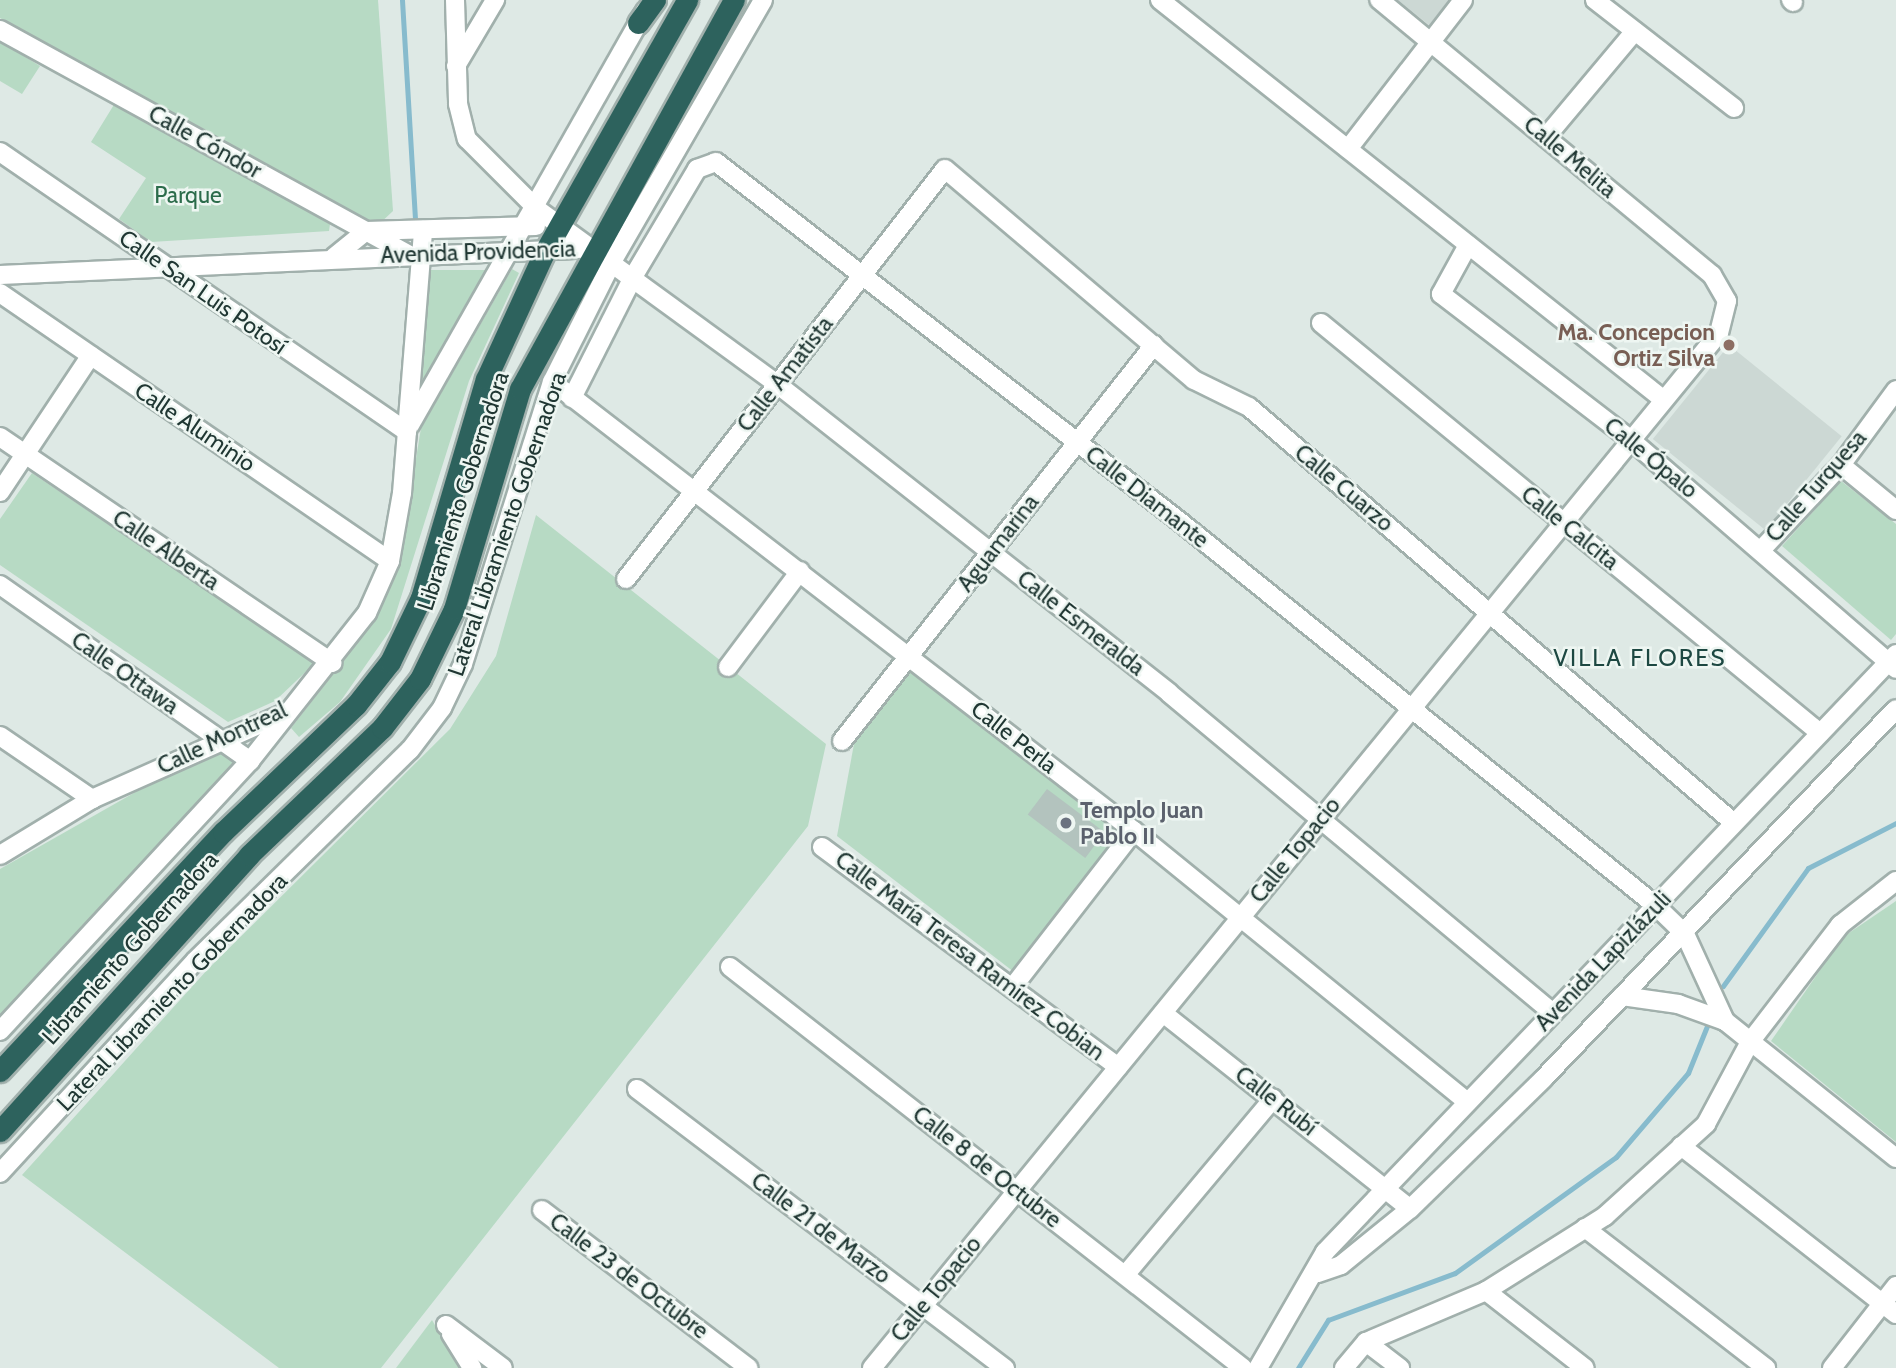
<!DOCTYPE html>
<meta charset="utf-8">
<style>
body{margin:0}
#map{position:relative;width:1896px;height:1368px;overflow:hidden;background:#dee9e5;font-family:Cabin,sans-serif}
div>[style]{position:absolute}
.built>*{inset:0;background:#ccd8d4;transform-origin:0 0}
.green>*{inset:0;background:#b7dac4}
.stream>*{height:5px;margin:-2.5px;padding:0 2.5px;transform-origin:2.5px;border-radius:2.5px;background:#87bbcd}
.building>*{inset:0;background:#b3c3be;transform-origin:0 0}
.roads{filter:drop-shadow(2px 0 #a1b0ac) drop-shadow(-2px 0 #a1b0ac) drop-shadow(0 2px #a1b0ac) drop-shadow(0 -2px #a1b0ac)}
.minor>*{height:18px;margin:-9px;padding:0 9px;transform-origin:9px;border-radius:9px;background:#fff}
.highway>*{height:21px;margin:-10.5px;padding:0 10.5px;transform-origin:10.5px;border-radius:10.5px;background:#2d625d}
.dots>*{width:19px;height:19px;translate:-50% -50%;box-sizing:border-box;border:4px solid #eef6f2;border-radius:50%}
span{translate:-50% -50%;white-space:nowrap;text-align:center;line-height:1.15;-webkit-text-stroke:5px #eef6f2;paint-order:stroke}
.street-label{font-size:23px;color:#203733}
.park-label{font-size:23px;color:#2c6c4b}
.education-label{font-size:23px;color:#785e54;font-weight:700}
.right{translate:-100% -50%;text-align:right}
.worship-label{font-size:23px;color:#5b616d;font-weight:700}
.left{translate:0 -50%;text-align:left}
.neighbourhood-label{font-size:24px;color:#1d4842;letter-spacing:2px}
</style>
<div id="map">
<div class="built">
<div style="clip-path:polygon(1398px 0,1449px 0,1429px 25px)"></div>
<div style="left:1729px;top:345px;width:145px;height:121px;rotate:39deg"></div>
</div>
<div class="green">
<div style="clip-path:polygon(0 0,378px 0,393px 211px,377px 226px,0 18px)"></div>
<div style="clip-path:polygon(0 41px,40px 66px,22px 94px,0 81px)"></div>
<div style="clip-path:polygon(115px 103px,330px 224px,329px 231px,151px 242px,119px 219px,146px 178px,91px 142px)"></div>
<div style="clip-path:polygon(512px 269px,519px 273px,469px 381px,391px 629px,340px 702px,299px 737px,291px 728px,365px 633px,388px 587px,400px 556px,421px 428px)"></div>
<div style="clip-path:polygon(430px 270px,494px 270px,418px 391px)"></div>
<div style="clip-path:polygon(32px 473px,315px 663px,275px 701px,228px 722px,0 565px,0 519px)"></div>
<div style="clip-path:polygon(1841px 481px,1896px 524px,1896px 634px,1891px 640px,1782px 546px)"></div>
<div style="clip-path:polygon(536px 515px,826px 744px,808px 826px,381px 1368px,279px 1368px,22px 1175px,208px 969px,450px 729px,496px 656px)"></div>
<div style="clip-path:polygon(912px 668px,1124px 832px,1014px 972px,837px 836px,854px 744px)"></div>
<div style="clip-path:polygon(215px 747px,234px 763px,0 1018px,0 869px)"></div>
<div style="clip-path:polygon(1896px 901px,1896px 1142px,1771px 1041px,1843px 937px)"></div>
<div style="clip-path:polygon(432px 1320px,460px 1368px,396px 1368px)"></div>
</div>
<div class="stream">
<div style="left:402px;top:0;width:221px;rotate:86.6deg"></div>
<div style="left:1723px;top:986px;width:145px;rotate:-54.2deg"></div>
<div style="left:1808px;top:868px;width:99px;rotate:-27.1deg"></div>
<div style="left:1298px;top:1368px;width:57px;rotate:-58deg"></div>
<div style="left:1328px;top:1320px;width:135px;rotate:-20.3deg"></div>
<div style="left:1455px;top:1273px;width:198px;rotate:-35.8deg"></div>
<div style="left:1616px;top:1157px;width:111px;rotate:-49.4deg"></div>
<div style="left:1688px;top:1073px;width:51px;rotate:-68deg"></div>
</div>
<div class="building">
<div style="left:1047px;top:789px;width:72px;height:32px;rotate:37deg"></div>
</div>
<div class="roads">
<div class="minor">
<div style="left:455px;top:0;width:104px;rotate:88.3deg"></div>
<div style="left:458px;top:104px;width:36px;rotate:76deg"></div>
<div style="left:467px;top:139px;width:99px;rotate:45deg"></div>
<div style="left:537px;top:209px;width:297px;rotate:36.1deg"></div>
<div style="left:777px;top:384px;width:499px;rotate:38.2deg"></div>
<div style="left:1169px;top:693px;width:500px;rotate:39.8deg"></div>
<div style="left:1160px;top:0;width:643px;rotate:38.44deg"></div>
<div style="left:1595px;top:0;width:176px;rotate:37.8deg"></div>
<div style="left:1791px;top:0;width:3px;rotate:45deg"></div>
<div style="left:0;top:30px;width:467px;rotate:28.8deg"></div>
<div style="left:456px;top:66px;width:77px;rotate:-59.4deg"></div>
<div style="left:1546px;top:137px;width:138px;rotate:-50deg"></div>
<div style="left:1348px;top:149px;width:188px;rotate:-52.3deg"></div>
<div style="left:0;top:152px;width:494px;rotate:34.5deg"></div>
<div style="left:1468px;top:245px;width:56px;rotate:118.9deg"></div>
<div style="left:1441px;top:294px;width:240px;rotate:37.5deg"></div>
<div style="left:1631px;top:440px;width:350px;rotate:40.8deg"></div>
<div style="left:334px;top:257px;width:41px;rotate:-39.1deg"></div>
<div style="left:366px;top:231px;width:170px;rotate:-1.7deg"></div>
<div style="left:0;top:275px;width:597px;rotate:-2.59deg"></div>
<div style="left:0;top:293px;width:473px;rotate:34.5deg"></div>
<div style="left:1321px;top:323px;width:646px;rotate:39.41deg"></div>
<div style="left:563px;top:390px;width:721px;rotate:37.68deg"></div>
<div style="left:1134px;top:831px;width:430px;rotate:39.1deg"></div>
<div style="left:572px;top:398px;width:136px;rotate:-63.2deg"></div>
<div style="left:633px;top:277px;width:126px;rotate:-59.3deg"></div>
<div style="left:697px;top:169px;width:20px;rotate:-20deg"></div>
<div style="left:716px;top:162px;width:586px;rotate:37.79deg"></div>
<div style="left:1179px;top:521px;width:612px;rotate:38.89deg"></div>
<div style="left:1655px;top:905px;width:42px;rotate:44deg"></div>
<div style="left:1685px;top:934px;width:96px;rotate:65.3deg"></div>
<div style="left:1725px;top:1021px;width:219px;rotate:38.7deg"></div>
<div style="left:410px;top:425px;width:476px;rotate:-60.4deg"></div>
<div style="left:0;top:437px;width:402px;rotate:34.2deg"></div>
<div style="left:1841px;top:465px;width:71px;rotate:39.3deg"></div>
<div style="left:0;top:492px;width:164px;rotate:-56.4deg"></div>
<div style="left:1762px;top:549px;width:115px;rotate:-46.8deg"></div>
<div style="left:1841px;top:465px;width:93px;rotate:-53.7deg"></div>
<div style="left:626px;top:579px;width:519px;rotate:-52.12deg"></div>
<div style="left:945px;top:169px;width:326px;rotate:40.3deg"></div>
<div style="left:1194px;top:380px;width:61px;rotate:26.1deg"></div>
<div style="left:1249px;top:407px;width:639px;rotate:40.62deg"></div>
<div style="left:0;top:585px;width:306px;rotate:35.1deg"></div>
<div style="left:728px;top:667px;width:120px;rotate:-53.1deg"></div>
<div style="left:0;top:736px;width:112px;rotate:34.4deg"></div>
<div style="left:842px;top:741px;width:504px;rotate:-51.77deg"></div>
<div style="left:822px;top:847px;width:369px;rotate:36.6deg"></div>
<div style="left:0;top:855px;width:108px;rotate:-31.3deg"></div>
<div style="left:92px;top:799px;width:214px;rotate:-24deg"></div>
<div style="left:730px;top:967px;width:651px;rotate:38.01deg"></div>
<div style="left:1012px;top:988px;width:199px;rotate:-52.2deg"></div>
<div style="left:1622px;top:996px;width:57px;rotate:8.1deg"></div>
<div style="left:1678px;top:1004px;width:50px;rotate:19.9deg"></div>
<div style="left:1163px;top:1013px;width:315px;rotate:38.4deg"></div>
<div style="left:0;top:1031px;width:368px;rotate:-47.2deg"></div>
<div style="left:250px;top:761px;width:189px;rotate:-51.7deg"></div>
<div style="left:367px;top:613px;width:57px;rotate:-66.1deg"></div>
<div style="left:390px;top:561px;width:69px;rotate:-80deg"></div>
<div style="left:402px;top:493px;width:264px;rotate:-85.4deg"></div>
<div style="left:637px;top:1089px;width:462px;rotate:37.2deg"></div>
<div style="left:1681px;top:1146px;width:273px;rotate:38deg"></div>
<div style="left:0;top:1173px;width:288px;rotate:-47.4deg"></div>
<div style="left:195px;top:961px;width:301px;rotate:-44.5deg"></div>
<div style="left:410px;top:750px;width:53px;rotate:-52.7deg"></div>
<div style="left:442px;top:708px;width:49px;rotate:-64.5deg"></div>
<div style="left:463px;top:664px;width:296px;rotate:-72.5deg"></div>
<div style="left:552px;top:382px;width:136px;rotate:-63.4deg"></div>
<div style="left:613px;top:260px;width:300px;rotate:-60deg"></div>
<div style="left:542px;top:1210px;width:260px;rotate:37.4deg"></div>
<div style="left:1585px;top:1228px;width:229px;rotate:37.7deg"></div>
<div style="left:1318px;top:1273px;width:24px;rotate:-19deg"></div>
<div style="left:1341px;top:1265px;width:89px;rotate:-39.1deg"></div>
<div style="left:1410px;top:1209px;width:186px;rotate:-44.3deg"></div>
<div style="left:1543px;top:1079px;width:511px;rotate:-46.35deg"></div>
<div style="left:1126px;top:1274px;width:229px;rotate:-50deg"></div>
<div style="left:1486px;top:1291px;width:125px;rotate:37.9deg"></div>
<div style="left:446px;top:1325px;width:71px;rotate:37deg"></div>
<div style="left:451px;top:1334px;width:40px;rotate:58deg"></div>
<div style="left:1366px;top:1342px;width:43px;rotate:37.4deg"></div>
<div style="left:872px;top:1368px;width:1337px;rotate:-50.7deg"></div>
<div style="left:1719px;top:333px;width:33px;rotate:-76deg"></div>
<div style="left:1727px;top:301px;width:30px;rotate:-120deg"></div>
<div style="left:1712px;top:275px;width:432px;rotate:-140.4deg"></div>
<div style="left:1258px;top:1368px;width:134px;rotate:-60deg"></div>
<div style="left:1325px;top:1252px;width:827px;rotate:-46.32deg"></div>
<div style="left:1344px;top:1368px;width:34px;rotate:-50deg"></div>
<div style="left:1366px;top:1342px;width:130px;rotate:-23deg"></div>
<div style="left:1486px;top:1291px;width:141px;rotate:-32.2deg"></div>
<div style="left:1605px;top:1216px;width:137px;rotate:-42.3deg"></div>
<div style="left:1706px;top:1124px;width:93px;rotate:-61.8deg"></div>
<div style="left:1750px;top:1042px;width:148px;rotate:-52.4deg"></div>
<div style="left:1840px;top:925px;width:71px;rotate:-38.2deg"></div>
<div style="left:1832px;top:1368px;width:104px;rotate:-52deg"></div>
</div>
<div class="highway">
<div style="left:638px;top:23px;width:29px;rotate:-54deg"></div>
<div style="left:0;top:1071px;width:327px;rotate:-47deg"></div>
<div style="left:223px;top:832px;width:184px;rotate:-43.7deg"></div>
<div style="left:356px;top:705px;width:55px;rotate:-51.7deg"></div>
<div style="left:390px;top:662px;width:71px;rotate:-64.2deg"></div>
<div style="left:421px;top:598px;width:228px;rotate:-73.5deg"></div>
<div style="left:486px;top:379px;width:139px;rotate:-65.3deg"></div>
<div style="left:544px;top:253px;width:291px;rotate:-60.5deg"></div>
<div style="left:0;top:1131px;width:372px;rotate:-47.9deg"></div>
<div style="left:249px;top:855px;width:184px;rotate:-43.7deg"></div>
<div style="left:382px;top:728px;width:62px;rotate:-52.2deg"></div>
<div style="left:420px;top:679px;width:78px;rotate:-64.1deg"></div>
<div style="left:454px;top:609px;width:230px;rotate:-73.3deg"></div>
<div style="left:520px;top:389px;width:444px;rotate:-61.2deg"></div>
</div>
</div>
<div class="dots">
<div style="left:1729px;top:345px;background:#8d6e63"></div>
<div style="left:1066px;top:823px;background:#6b7280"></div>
</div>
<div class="street-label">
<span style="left:205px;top:142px;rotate:29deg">Calle Cóndor</span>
<span style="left:1570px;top:157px;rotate:40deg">Calle Melita</span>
<span style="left:478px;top:252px;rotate:-2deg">Avenida Providencia</span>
<span style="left:203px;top:292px;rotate:35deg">Calle San Luis Potosí</span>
<span style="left:785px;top:374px;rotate:-52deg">Calle Amatista</span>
<span style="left:195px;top:427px;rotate:34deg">Calle Aluminio</span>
<span style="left:1651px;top:458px;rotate:39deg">Calle Ópalo</span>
<span style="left:1816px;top:486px;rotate:-49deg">Calle Turquesa</span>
<span style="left:1344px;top:488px;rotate:40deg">Calle Cuarzo</span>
<span style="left:463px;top:491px;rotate:-72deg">Libramiento Gobernadora</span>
<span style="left:1147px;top:497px;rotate:38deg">Calle Diamante</span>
<span style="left:507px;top:524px;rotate:-71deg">Lateral Libramiento Gobernadora</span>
<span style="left:1570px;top:528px;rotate:39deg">Calle Calcita</span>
<span style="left:998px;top:543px;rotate:-52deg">Aguamarina</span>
<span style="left:166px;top:550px;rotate:34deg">Calle Alberta</span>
<span style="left:1081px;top:623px;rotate:38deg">Calle Esmeralda</span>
<span style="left:125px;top:673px;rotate:35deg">Calle Ottawa</span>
<span style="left:1014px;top:737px;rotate:38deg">Calle Perla</span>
<span style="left:222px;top:738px;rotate:-25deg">Calle Montreal</span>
<span style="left:1295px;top:850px;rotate:-51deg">Calle Topacio</span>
<span style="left:130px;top:948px;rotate:-48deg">Libramiento Gobernadora</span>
<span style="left:970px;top:956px;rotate:37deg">Calle María Teresa Ramírez Cobian</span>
<span style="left:1603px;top:961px;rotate:-46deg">Avenida Lapizlázuli</span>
<span style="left:172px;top:992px;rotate:-46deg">Lateral Libramiento Gobernadora</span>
<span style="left:1276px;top:1101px;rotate:38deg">Calle Rubí</span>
<span style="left:987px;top:1167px;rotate:38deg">Calle 8 de Octubre</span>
<span style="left:821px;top:1228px;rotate:37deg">Calle 21 de Marzo</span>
<span style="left:629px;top:1276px;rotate:37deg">Calle 23 de Octubre</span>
<span style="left:936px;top:1289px;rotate:-51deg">Calle Topacio</span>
</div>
<div class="park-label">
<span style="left:188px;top:195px">Parque</span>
</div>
<div class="education-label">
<span class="right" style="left:1715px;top:345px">Ma. Concepcion<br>Ortiz Silva</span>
</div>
<div class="worship-label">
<span class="left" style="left:1080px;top:823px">Templo Juan<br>Pablo II</span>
</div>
<div class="neighbourhood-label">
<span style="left:1640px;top:658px">VILLA FLORES</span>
</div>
</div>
